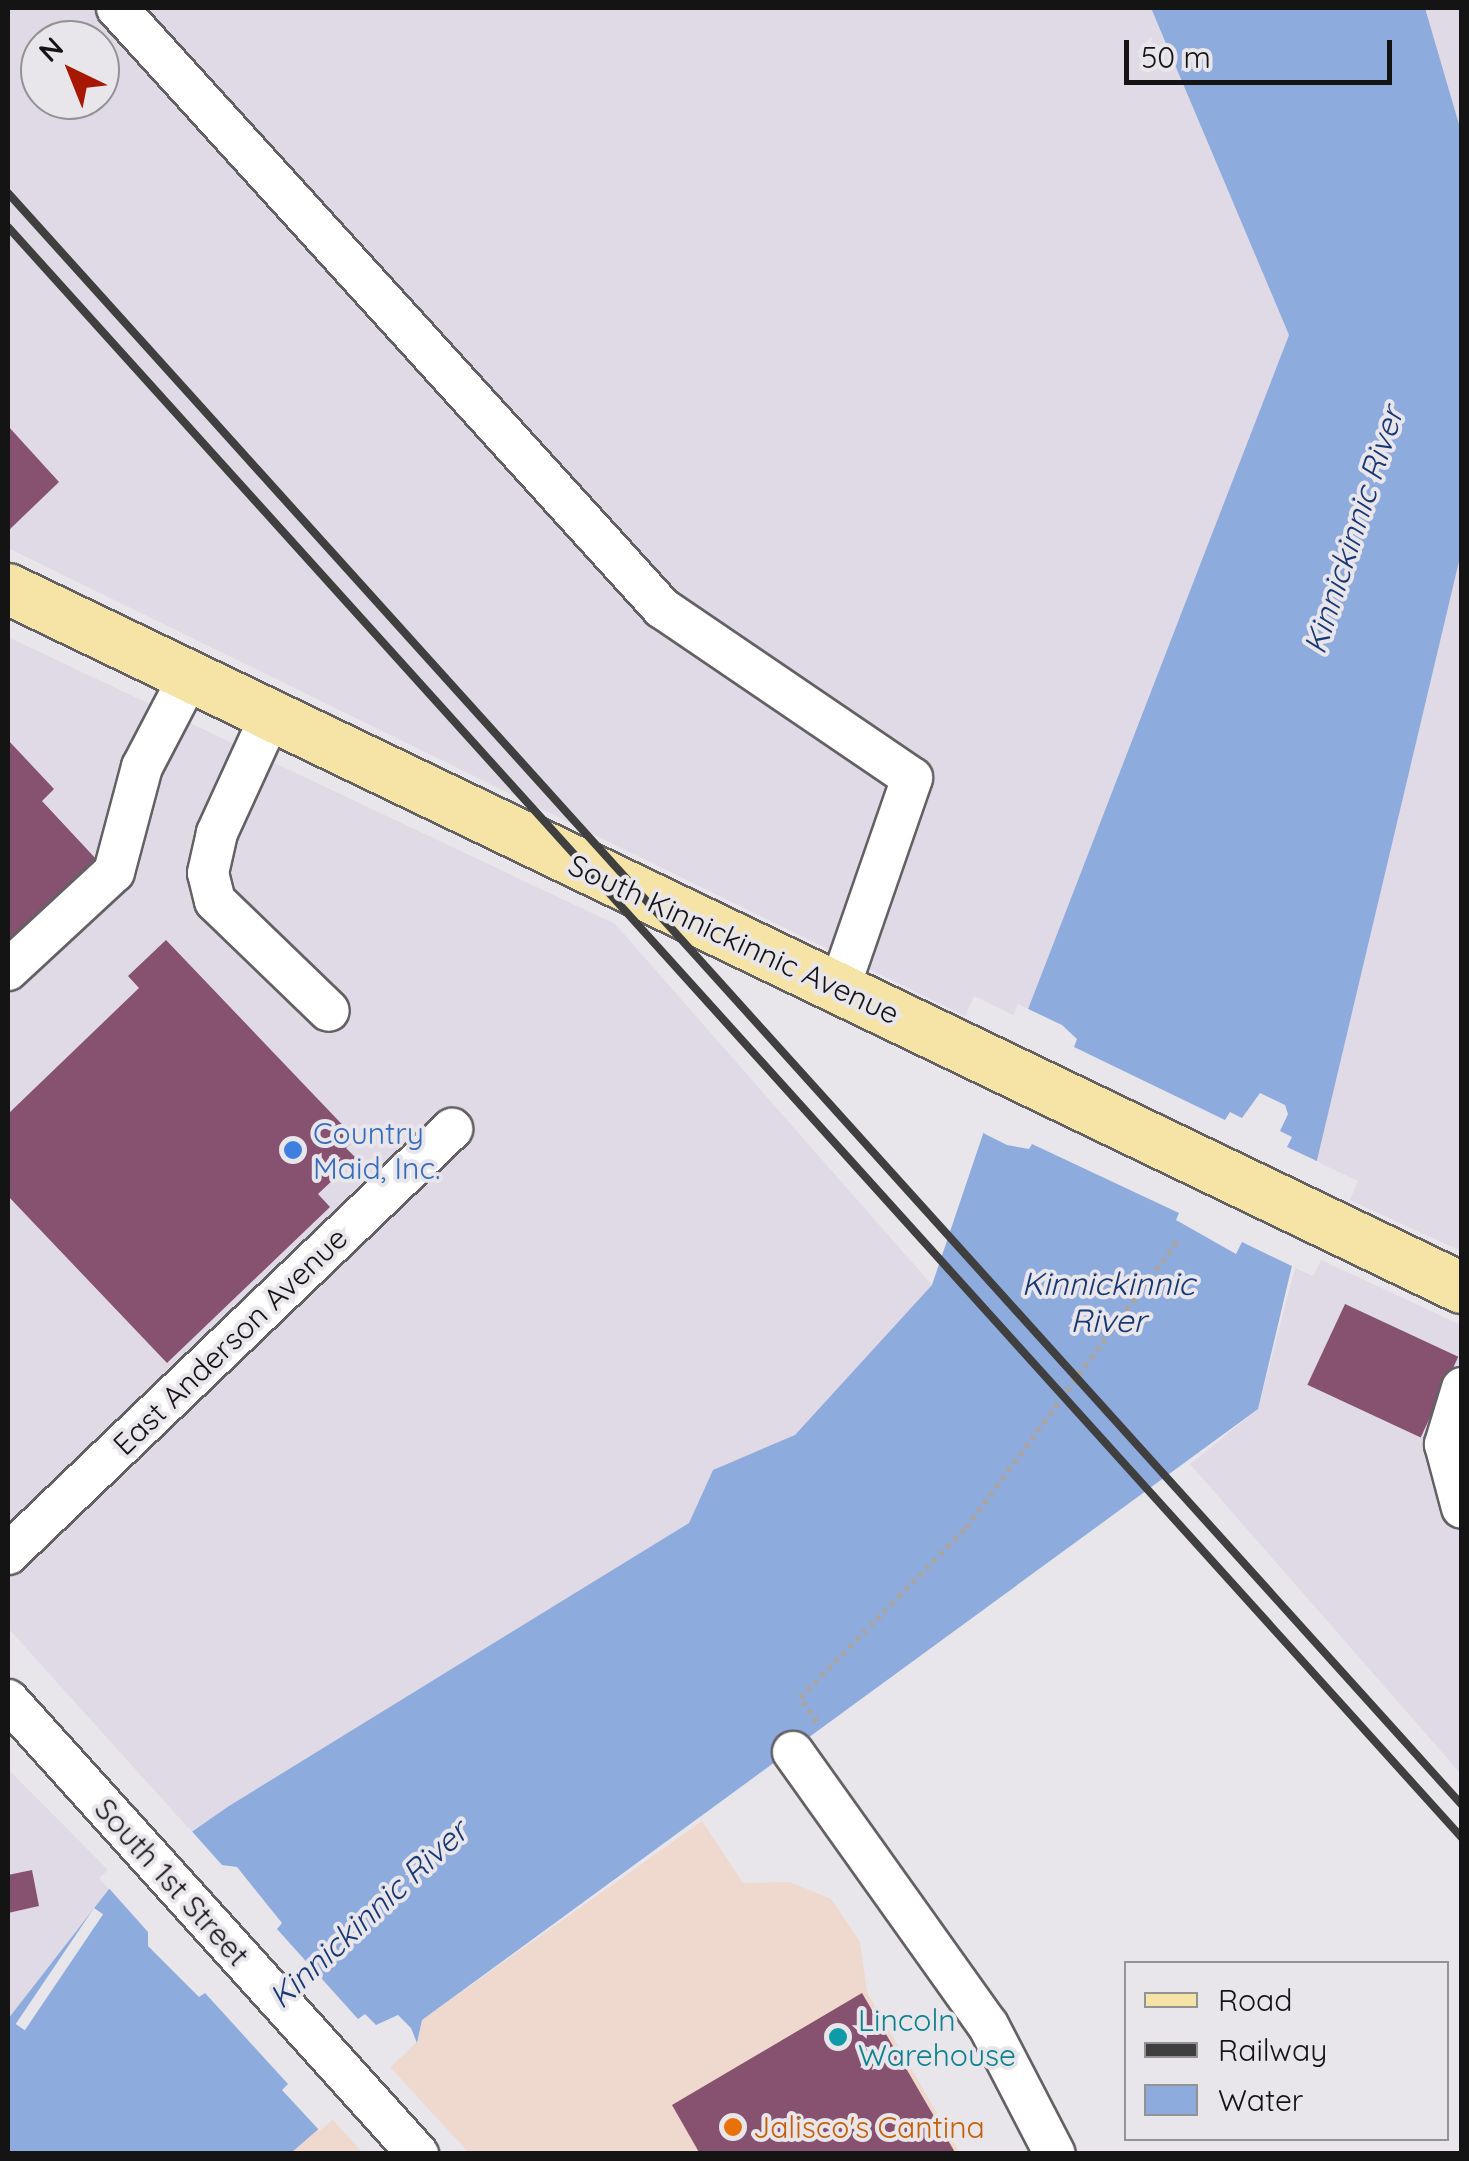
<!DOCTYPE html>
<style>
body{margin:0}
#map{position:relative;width:1469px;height:2161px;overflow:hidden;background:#e8e6ea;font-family:Quicksand,sans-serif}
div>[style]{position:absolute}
.commercial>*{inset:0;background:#efd8cd}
.built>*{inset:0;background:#dfdae5}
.water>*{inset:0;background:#8eabdd}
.pier>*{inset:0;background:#e8e6ea;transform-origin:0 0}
.building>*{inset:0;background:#865270;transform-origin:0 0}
.path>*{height:6px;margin-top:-3px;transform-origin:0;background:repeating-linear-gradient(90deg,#a6a5a8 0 5px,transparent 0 10px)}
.roads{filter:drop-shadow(2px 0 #636164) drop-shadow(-2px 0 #636164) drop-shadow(0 2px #636164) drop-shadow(0 -2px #636164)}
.minor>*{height:40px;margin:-20px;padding:0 20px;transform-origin:20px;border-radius:20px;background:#fff}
.major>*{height:50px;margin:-25px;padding:0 25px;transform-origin:25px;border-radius:25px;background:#f5e4a6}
.rail>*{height:8px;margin:-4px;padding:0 4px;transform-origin:4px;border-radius:4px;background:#3f3f40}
.dots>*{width:28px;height:28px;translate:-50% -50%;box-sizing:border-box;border:5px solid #e8e6ea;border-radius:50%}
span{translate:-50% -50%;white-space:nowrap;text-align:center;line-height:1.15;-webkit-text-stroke:8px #e8e6ea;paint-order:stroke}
.street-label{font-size:30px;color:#141415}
.shop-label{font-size:30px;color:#366cbe}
.left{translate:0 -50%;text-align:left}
.culture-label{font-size:30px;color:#0d838f}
.food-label{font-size:30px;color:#c56008}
.water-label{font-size:32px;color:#183874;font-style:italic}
.frame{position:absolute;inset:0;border:10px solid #141415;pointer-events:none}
.legend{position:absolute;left:1124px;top:1961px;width:325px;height:180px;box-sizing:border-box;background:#e8e6ea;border:2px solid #939295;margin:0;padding:12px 18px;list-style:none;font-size:30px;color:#141415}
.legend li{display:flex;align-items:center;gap:20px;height:50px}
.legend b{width:50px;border:2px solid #939295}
.north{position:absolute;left:20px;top:20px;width:100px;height:100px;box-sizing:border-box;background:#e8e6ea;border:2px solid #939295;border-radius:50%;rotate:317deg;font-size:28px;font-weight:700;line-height:40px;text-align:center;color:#141415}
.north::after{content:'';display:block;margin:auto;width:35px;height:45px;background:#a81800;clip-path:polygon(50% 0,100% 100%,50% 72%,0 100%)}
.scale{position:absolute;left:1124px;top:40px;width:268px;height:45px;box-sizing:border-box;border:5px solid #141415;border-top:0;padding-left:12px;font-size:30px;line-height:35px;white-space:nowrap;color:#141415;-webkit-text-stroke:8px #e8e6ea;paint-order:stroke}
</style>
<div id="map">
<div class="commercial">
<div style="clip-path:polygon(702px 1821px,743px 1883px,790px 1882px,831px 1899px,860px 1942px,867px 1992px,960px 2153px,469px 2153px,390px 2067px,417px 2043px,422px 2020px)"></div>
<div style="clip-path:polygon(332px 2119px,363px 2153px,291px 2154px,297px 2146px)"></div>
</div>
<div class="built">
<div style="clip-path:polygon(evenodd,8px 8px,1151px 8px,1289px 335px,1028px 1009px,1018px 1004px,1013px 1015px,974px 996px,965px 1016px,8px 548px,8px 8px,40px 40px,100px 40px,100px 100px,40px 100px,40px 40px)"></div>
<div style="clip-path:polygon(1425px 8px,1461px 8px,1461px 131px)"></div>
<div style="clip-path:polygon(1461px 553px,1461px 1251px,1350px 1200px,1358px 1181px,1316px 1161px)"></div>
<div style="clip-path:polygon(8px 637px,615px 924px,932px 1285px,795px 1436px,713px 1470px,689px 1523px,191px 1831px,8px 1628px)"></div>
<div style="clip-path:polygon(1321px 1260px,1461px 1325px,1461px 1774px,1190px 1464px,1258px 1409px,1295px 1268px,1313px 1276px)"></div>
<div style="clip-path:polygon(8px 1769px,108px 1870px,99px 1878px,109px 1889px,8px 2019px)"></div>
</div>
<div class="water">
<div style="clip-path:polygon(1151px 8px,1425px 8px,1461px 131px,1461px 553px,1258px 1409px,422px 2020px,417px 2043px,291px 2153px,8px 2153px,8px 2019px,109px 1889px,229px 1806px,689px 1523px,713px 1470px,795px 1435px,932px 1285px,1006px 1066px,1289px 335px)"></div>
</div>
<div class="pier">
<div style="clip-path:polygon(1024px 1007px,1062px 1025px,1077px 1039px,1074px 1047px,1225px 1120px,1230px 1112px,1242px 1118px,1260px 1093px,1285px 1105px,1288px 1114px,1280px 1131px,1292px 1137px,1287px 1147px,1321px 1163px,1300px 1270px,1242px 1242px,1236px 1254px,1176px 1220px,1179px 1213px,1032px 1144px,1029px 1149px,1007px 1145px,985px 1134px,978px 1127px)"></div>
<div style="clip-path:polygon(188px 1827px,222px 1865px,237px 1867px,282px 1923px,277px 1929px,358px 2019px,365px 2014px,376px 2025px,398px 2015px,411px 2028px,417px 2043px,320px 2131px,282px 2090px,288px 2084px,205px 1993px,199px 1997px,148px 1946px,148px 1932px,106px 1885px)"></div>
<div style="left:94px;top:1908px;width:11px;height:140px;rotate:34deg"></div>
</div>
<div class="building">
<div style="clip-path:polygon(8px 426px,59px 482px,8px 531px)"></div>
<div style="clip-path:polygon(8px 740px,54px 789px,42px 801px,97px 860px,8px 945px)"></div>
<div style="clip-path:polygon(166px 940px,356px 1139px,346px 1148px,356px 1158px,318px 1194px,330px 1207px,167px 1363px,8px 1196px,8px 1114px,139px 988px,128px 976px)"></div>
<div style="left:1345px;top:1304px;width:125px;height:89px;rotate:25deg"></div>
<div style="clip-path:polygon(32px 1870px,39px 1906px,8px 1913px,8px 1875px)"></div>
<div style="clip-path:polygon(862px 1993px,956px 2154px,700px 2154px,672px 2105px)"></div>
</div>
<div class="path">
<div style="left:817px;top:1722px;width:29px;rotate:-125deg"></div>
<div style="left:800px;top:1698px;width:238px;rotate:-45.7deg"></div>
<div style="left:966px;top:1528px;width:358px;rotate:-53.6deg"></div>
<div style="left:305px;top:2154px;width:9px"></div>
</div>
<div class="roads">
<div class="minor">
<div style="left:117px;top:8px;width:811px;rotate:47.75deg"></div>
<div style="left:662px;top:608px;width:302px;rotate:34.2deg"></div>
<div style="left:912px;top:778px;width:223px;rotate:109.1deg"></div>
<div style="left:270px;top:717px;width:128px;rotate:114.6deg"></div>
<div style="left:217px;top:833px;width:41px;rotate:102.7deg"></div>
<div style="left:208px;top:873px;width:29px;rotate:76deg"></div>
<div style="left:215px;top:901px;width:158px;rotate:44deg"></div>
<div style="left:8px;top:970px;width:144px;rotate:-42.8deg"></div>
<div style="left:114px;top:872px;width:109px;rotate:-75.1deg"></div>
<div style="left:142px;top:767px;width:102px;rotate:-62.4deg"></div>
<div style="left:1462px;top:1388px;width:59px;rotate:106.9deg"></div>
<div style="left:1445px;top:1444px;width:66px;rotate:75.1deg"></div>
<div style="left:8px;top:1554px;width:615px;rotate:-43.75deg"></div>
<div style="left:8px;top:1700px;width:612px;rotate:47.92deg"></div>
<div style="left:793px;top:1752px;width:335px;rotate:54.5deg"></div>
<div style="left:988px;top:2025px;width:145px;rotate:62.6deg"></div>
</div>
<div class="major">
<div style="left:8px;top:589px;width:1613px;rotate:25.68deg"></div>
</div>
</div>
<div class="rail">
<div style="left:8px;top:193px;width:2171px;rotate:47.95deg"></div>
<div style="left:8px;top:227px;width:2170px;rotate:47.93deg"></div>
</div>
<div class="dots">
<div style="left:293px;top:1150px;background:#3f7fe0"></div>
<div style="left:838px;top:2037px;background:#0f9aa8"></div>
<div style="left:733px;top:2127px;background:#e8710a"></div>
</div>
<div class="street-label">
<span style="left:734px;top:939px;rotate:25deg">South Kinnickinnic Avenue</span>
<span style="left:230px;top:1341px;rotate:-44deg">East Anderson Avenue</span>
<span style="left:172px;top:1882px;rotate:48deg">South 1st Street</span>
</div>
<div class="shop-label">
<span class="left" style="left:313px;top:1150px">Country<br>Maid, Inc.</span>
</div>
<div class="culture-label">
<span class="left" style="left:858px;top:2037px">Lincoln<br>Warehouse</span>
</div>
<div class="food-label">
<span class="left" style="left:753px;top:2127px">Jalisco's Cantina</span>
</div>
<div class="water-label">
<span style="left:1353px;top:530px;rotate:-72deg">Kinnickinnic River</span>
<span style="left:1108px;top:1302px">Kinnickinnic<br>River</span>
<span style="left:368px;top:1914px;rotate:-43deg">Kinnickinnic River</span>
</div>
<div class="frame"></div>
<ul class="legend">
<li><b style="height:12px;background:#f5e4a6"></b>Road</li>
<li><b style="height:12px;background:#3f3f40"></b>Railway</li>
<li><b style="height:28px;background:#8eabdd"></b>Water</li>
</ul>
<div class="north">N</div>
<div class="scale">50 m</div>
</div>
